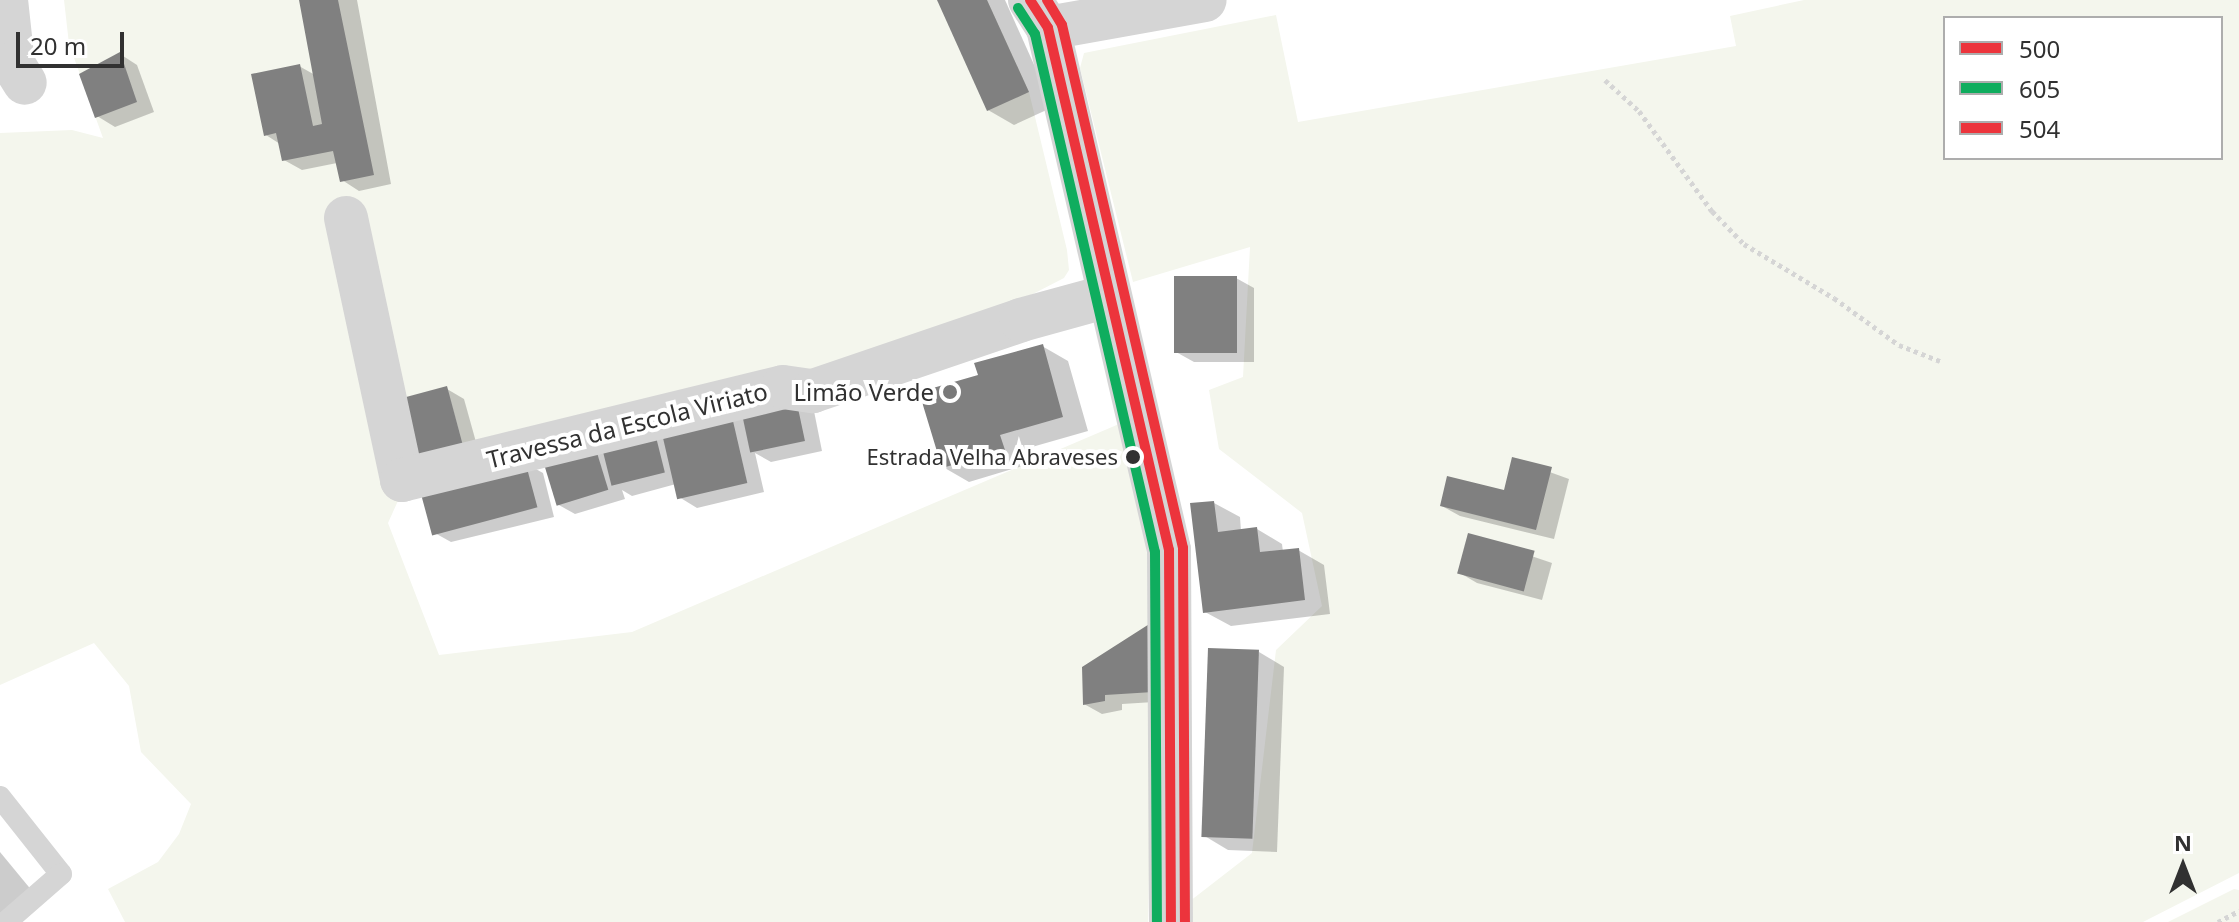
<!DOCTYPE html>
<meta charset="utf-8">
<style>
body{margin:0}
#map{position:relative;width:2239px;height:922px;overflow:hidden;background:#fff;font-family:"Noto Sans",sans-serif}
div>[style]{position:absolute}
.green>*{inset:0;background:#f4f6ed}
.shadow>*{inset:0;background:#0003}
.building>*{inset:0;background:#808080;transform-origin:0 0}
.path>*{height:5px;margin-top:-2.5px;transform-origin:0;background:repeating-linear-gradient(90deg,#d5d5d5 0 4px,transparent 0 8px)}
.service>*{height:22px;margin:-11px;padding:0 11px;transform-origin:11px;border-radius:11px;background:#d5d5d5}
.minor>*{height:44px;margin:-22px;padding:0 22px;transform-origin:22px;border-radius:22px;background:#d5d5d5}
.bus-1>*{height:10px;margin:-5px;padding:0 5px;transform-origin:5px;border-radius:5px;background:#ec343c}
.bus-2>*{height:10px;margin:-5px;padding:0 5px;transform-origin:5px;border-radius:5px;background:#0fad5e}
.bus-3>*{height:10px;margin:-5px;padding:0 5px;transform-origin:5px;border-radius:5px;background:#ec343c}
.dots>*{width:22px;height:22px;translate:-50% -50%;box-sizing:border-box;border:4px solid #fff;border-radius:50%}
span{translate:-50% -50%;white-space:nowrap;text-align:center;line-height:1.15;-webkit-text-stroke:8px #fff;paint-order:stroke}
.bus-label{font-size:22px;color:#313131}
.right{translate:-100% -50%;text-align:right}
.poi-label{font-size:24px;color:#313131}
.street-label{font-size:24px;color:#313131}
.legend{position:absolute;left:1943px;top:16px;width:280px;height:144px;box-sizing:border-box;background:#fff;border:2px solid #adadad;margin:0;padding:10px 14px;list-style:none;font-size:24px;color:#313131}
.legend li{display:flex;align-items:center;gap:16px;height:40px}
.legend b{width:40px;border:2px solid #adadad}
.north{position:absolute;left:2143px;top:826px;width:80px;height:80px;-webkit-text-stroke:6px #fff;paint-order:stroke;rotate:0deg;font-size:22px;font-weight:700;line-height:32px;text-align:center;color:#313131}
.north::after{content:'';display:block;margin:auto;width:28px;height:36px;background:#313131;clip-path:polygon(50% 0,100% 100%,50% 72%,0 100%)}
.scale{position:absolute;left:16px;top:32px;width:108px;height:36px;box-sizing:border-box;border:4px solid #313131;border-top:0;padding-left:10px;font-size:24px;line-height:28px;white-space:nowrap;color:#313131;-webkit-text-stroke:6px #fff;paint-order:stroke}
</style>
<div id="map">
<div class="green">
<div style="clip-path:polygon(64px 0,987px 0,1029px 92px,1067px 250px,1069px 270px,1064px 278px,1031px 295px,826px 369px,464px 450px,447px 387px,399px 399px,415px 463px,388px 523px,439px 655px,632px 632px,1119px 424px,1144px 527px,1154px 620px,1148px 922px,125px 922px,108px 889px,158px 862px,179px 834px,191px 804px,141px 752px,129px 686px,94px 643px,0 685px,0 133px,72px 130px,103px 138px,69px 44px)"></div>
<div style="clip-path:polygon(evenodd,1804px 0,2239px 0,2239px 873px,2143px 922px,1163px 922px,1252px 853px,1276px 650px,1322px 606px,1302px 513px,1219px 449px,1209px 390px,1243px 377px,1250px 247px,1133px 282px,1080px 68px,1084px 53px,1276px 15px,1298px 122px,1736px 46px,1730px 16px,1804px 0,1945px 18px,2221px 18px,2221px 158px,1945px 158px,1945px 18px)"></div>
<div style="clip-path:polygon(2234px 889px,2239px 890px,2239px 922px,2168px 922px)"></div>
</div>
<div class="shadow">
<div style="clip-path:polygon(303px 0,357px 0,391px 184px,359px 191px,342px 180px,337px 163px,302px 170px,284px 160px,280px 144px,266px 135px,299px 66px,315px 75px)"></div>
<div style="clip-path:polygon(939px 0,1005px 0,1053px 107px,1014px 125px,988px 110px)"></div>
<div style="clip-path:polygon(120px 54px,137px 65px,154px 112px,115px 127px,97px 116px)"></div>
<div style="clip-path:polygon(1236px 278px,1254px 288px,1254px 362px,1194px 362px,1176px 352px)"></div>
<div style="clip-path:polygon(1042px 346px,1068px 361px,1088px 431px,1025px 449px,1029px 464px,969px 482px,943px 467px,980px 377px)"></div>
<div style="clip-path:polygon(447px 389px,464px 399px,481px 460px,435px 472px)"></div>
<div style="clip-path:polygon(813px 406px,822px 451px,771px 462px,755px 453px,764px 492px,697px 508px,679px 497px,676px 484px,632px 496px,622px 490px,625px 499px,575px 514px,557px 504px,544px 460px,663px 426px)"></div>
<div style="clip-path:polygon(1514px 459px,1569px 479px,1554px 539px,1460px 516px,1442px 506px,1505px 492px)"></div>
<div style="clip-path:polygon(525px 463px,543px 473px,554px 517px,451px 542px,433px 532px)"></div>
<div style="clip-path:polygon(1214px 503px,1240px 517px,1241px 531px,1257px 529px,1282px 544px,1283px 552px,1298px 550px,1324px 565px,1330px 614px,1231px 626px,1205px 612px)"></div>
<div style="clip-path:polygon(1470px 535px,1552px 563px,1542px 600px,1477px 583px,1460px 573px)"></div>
<div style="clip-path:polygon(1154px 623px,1170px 701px,1122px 704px,1122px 710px,1102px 714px,1084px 704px)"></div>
<div style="clip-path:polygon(1259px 652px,1284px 667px,1277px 852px,1228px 850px,1203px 835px)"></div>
<div style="clip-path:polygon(0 852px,33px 892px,0 919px)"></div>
</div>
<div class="building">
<div style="clip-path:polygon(299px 0,338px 0,374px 175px,340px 182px,333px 151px,282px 161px,276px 133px,264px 136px,251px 74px,300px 64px,313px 126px,322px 124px)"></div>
<div style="clip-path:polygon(937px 0,987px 0,1029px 92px,987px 111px)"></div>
<div style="clip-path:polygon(120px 52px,137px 102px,95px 118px,79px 74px)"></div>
<div style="left:1174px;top:276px;width:63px;height:77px"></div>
<div style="clip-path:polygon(1043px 344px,1063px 417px,1000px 435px,1005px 450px,942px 468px,919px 392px,978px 375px,974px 363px)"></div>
<div style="left:447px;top:386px;width:66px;height:51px;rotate:75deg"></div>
<div style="left:795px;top:394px;width:48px;height:56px;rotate:78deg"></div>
<div style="left:730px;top:408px;width:77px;height:72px;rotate:77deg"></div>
<div style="left:653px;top:425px;width:49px;height:55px;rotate:76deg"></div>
<div style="left:594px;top:443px;width:49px;height:54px;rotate:73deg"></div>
<div style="clip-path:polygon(1512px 457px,1552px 467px,1536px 530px,1440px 506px,1447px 476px,1504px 490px)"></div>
<div style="left:525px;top:461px;width:48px;height:109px;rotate:75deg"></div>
<div style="clip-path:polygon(1214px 501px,1218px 532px,1257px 527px,1260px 552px,1299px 548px,1305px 600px,1203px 613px,1190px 503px)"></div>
<div style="left:1468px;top:533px;width:69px;height:42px;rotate:15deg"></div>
<div style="clip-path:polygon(1154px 621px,1153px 692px,1105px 695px,1105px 701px,1083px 705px,1082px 667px)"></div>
<div style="left:1208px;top:648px;width:51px;height:189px;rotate:2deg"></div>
</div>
<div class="path">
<div style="left:1605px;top:80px;width:46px;rotate:42.4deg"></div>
<div style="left:1639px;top:111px;width:124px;rotate:53.9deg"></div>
<div style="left:1712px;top:211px;width:46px;rotate:45.9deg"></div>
<div style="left:1744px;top:244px;width:105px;rotate:31deg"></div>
<div style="left:1834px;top:298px;width:80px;rotate:35.9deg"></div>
<div style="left:1899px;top:345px;width:44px;rotate:21.3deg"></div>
<div style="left:2218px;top:922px;width:24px;rotate:-28deg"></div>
</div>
<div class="service">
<div style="left:0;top:797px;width:98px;rotate:51.6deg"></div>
<div style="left:61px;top:874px;width:73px;rotate:138.9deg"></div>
</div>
<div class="minor">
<div style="left:6px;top:0;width:64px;rotate:83.8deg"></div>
<div style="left:13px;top:64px;width:22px;rotate:58deg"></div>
<div style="left:1030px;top:0;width:33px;rotate:57deg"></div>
<div style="left:1048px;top:28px;width:536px;rotate:76.95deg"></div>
<div style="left:1169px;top:550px;width:372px;rotate:89.7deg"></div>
<div style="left:1048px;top:28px;width:159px;rotate:-10.1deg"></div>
<div style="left:346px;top:218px;width:268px;rotate:77.9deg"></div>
<div style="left:402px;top:480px;width:392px;rotate:-13.7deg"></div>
<div style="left:783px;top:387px;width:30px;rotate:8deg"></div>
<div style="left:813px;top:391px;width:220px;rotate:-18.8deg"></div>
<div style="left:1021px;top:320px;width:90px;rotate:-15.4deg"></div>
</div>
<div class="bus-1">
<div style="left:1030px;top:0;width:33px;rotate:57deg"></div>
<div style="left:1048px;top:28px;width:536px;rotate:76.95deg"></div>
<div style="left:1169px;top:550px;width:372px;rotate:89.7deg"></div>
</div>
<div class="bus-2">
<div style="left:1018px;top:8px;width:31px;rotate:57deg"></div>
<div style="left:1035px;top:34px;width:532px;rotate:76.96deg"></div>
<div style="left:1155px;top:552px;width:370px;rotate:89.7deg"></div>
</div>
<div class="bus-3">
<div style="left:1047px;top:0;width:29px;rotate:59deg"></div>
<div style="left:1062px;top:25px;width:537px;rotate:76.97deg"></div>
<div style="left:1183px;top:548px;width:374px;rotate:89.7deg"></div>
</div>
<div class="dots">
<div style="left:950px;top:392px;background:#797979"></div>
<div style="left:1133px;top:457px;background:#313131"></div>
</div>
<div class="bus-label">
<span class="right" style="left:1118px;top:457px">Estrada Velha Abraveses</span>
</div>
<div class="poi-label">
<span class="right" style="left:934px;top:392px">Limão Verde</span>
</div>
<div class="street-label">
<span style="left:627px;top:425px;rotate:-14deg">Travessa da Escola Viriato</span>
</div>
<ul class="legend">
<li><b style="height:10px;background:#ec343c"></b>500</li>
<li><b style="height:10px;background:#0fad5e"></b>605</li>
<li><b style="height:10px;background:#ec343c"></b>504</li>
</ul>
<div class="north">N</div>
<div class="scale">20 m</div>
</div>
